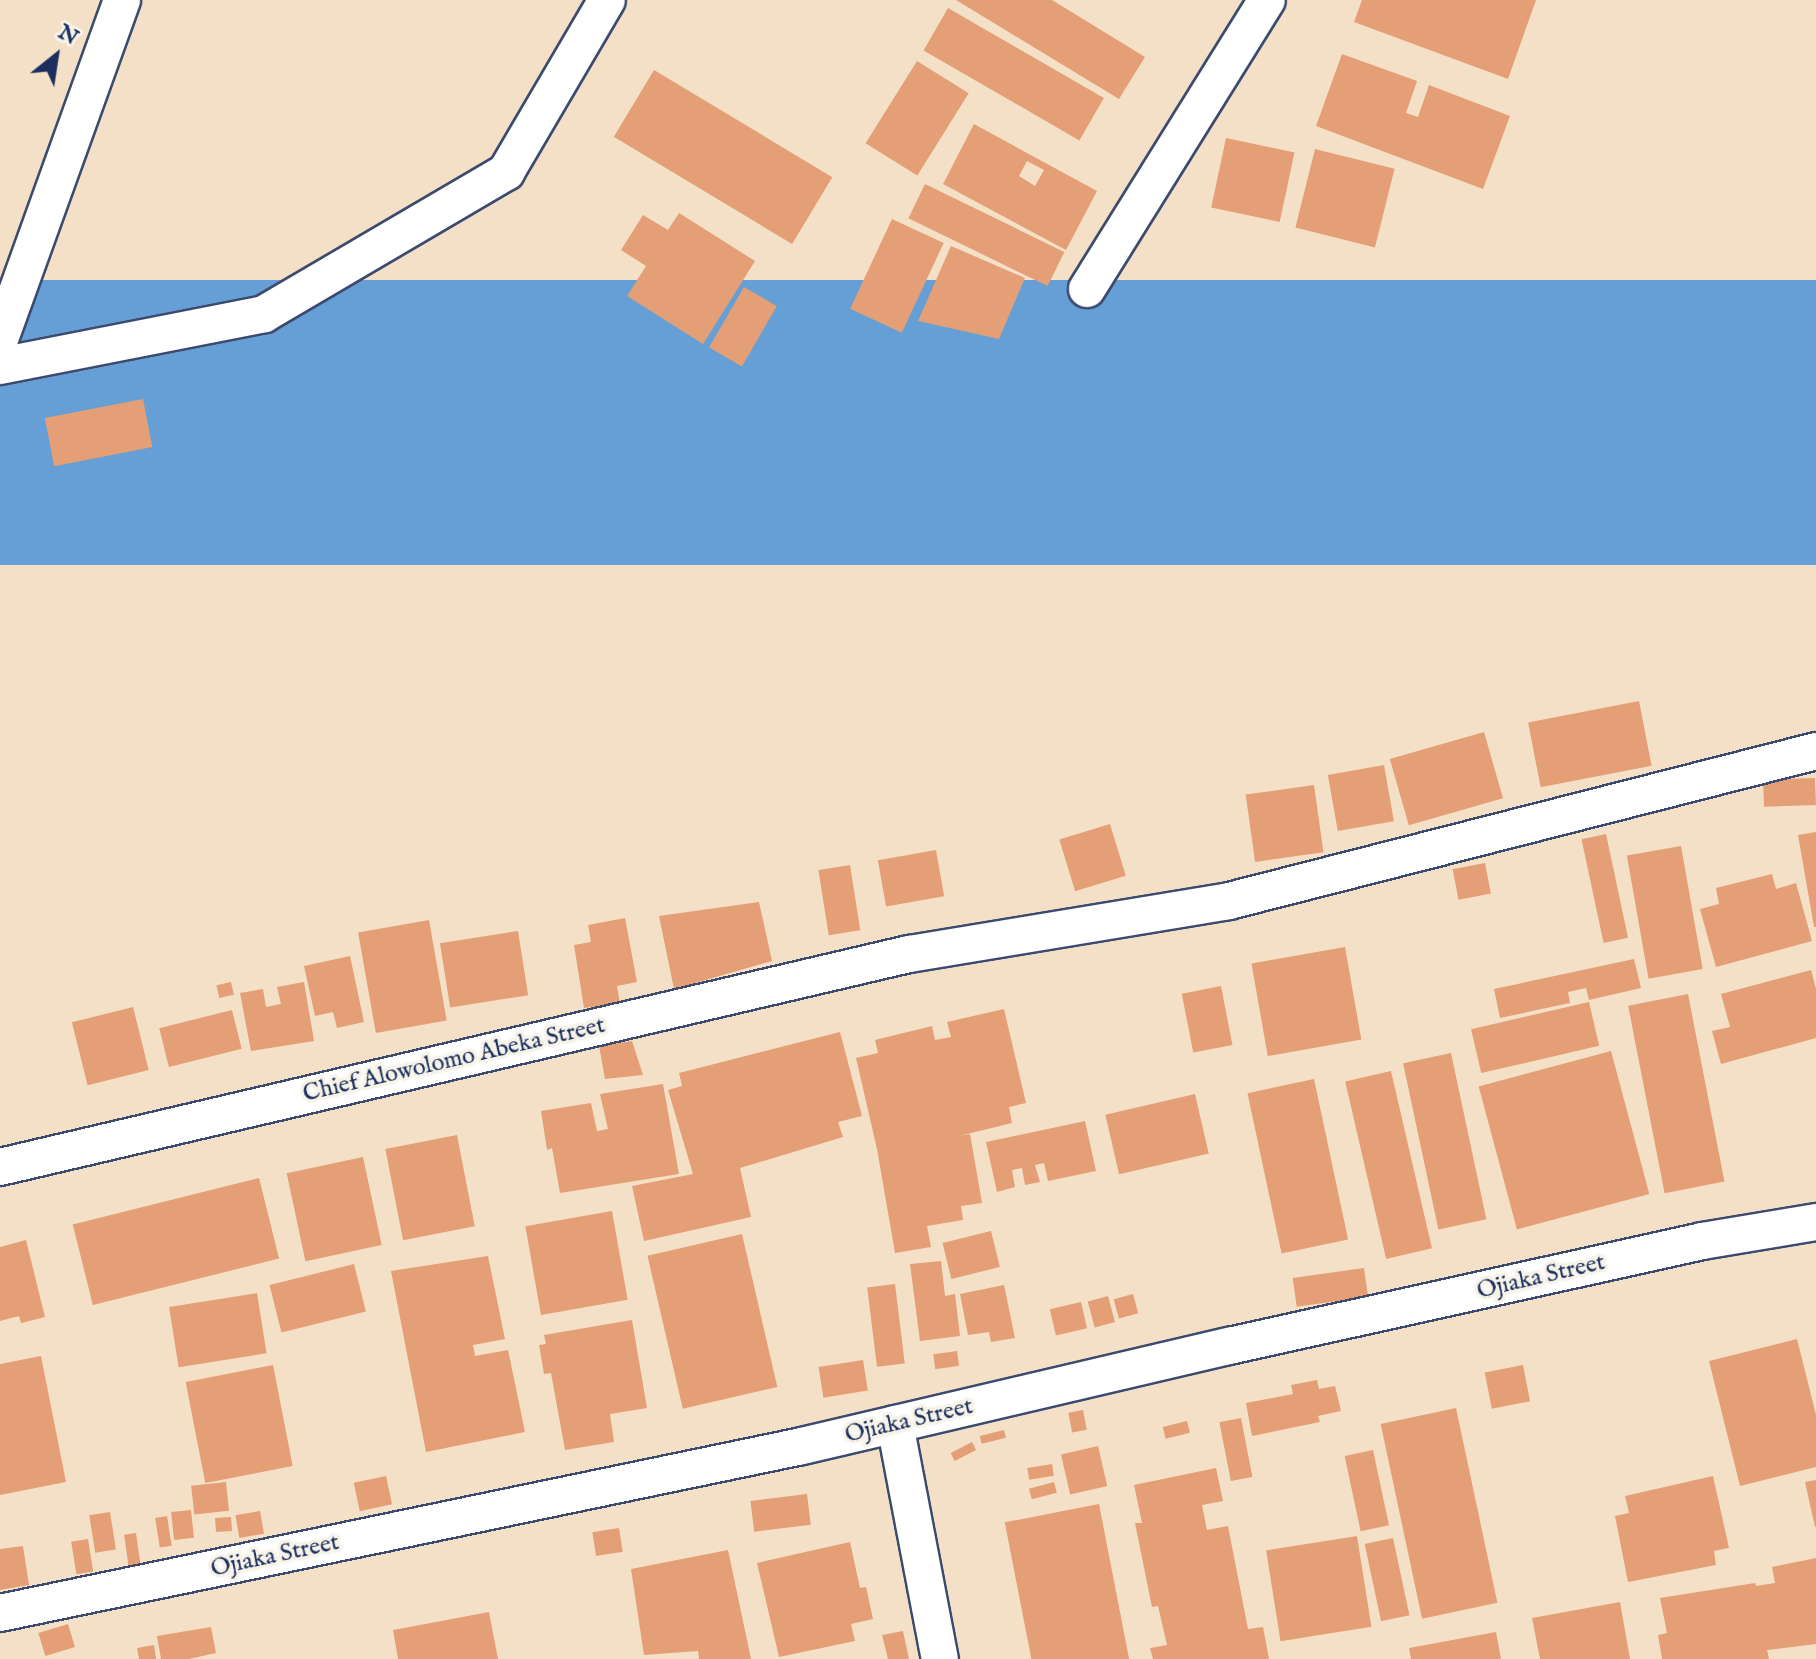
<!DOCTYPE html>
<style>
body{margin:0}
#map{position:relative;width:1816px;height:1659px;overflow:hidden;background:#f4e0c7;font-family:"IM FELL English",serif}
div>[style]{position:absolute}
.water>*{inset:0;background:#669fd5;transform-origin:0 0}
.building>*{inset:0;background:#e49f76;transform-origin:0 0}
.roads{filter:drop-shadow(2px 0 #3c4a6e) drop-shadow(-2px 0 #3c4a6e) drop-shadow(0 2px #3c4a6e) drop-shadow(0 -2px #3c4a6e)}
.street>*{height:36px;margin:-18px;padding:0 18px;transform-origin:18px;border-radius:18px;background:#fff}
span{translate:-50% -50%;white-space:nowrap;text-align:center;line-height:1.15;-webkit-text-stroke:7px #f7f3e8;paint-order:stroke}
.street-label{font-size:24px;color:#1b2f5e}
.north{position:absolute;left:16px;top:16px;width:80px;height:80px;-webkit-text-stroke:6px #f7f3e8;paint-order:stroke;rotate:30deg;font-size:22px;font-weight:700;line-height:32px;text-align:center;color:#1b2f5e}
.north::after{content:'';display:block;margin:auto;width:28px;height:36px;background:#1b2f5e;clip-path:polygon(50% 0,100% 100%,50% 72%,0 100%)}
</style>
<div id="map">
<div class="water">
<div style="left:1816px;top:280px;width:285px;height:1848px;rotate:90deg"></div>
</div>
<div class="building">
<div style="clip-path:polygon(956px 0,1052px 0,1145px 57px,1119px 99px)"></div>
<div style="clip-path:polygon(1362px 0,1536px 0,1508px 79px,1354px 22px)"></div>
<div style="left:948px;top:8px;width:180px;height:49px;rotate:30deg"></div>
<div style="clip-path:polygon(1342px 54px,1417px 81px,1406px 113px,1418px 117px,1429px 85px,1510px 116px,1483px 189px,1316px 126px)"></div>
<div style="left:917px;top:61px;width:61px;height:97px;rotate:32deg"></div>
<div style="left:654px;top:70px;width:208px;height:78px;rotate:31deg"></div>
<div style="clip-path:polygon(evenodd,974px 124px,1097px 191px,1066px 250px,943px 184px,974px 124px,1027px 161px,1044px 170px,1035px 186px,1019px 176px,1027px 161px)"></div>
<div style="left:1226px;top:138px;width:70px;height:71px;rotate:12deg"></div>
<div style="left:1315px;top:149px;width:82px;height:81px;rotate:14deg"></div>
<div style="left:925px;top:184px;width:155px;height:38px;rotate:26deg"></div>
<div style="clip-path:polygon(679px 213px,755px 261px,703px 344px,627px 296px,646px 266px,621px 250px,643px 215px,668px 230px)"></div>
<div style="left:892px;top:219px;width:57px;height:99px;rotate:25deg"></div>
<div style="clip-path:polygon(951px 246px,1025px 278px,999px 339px,918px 321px)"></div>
<div style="left:744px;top:287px;width:38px;height:70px;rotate:30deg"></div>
<div style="left:143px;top:399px;width:49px;height:100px;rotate:79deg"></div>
<div style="left:1639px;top:701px;width:66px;height:113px;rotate:79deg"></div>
<div style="left:1484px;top:732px;width:69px;height:98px;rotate:74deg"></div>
<div style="left:1384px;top:765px;width:57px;height:57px;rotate:80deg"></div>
<div style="left:1815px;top:778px;width:27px;height:52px;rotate:88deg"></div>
<div style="left:1314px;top:785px;width:68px;height:69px;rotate:82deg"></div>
<div style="left:1110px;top:824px;width:54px;height:53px;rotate:73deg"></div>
<div style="clip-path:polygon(1816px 832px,1816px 927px,1814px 927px,1798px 835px)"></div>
<div style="left:1606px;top:834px;width:106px;height:25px;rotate:78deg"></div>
<div style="left:1681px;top:846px;width:125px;height:55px;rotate:80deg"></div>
<div style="left:936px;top:850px;width:47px;height:59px;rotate:80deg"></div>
<div style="left:1485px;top:863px;width:31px;height:33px;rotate:79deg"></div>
<div style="left:850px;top:865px;width:66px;height:32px;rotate:81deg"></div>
<div style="clip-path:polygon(1772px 874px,1776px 889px,1796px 883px,1812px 941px,1716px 967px,1700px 909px,1719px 904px,1716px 888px)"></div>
<div style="clip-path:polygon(759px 902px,772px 961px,674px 989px,659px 916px)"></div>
<div style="clip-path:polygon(625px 918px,637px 982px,617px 986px,620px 1003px,584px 1008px,574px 945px,591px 942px,588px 925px)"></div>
<div style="left:429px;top:920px;width:102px;height:72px;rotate:80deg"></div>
<div style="left:518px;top:931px;width:65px;height:79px;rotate:81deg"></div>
<div style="left:1345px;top:947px;width:94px;height:95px;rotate:80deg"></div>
<div style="clip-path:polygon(350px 956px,364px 1022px,337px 1028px,333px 1012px,315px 1016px,304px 966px)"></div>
<div style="clip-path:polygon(1634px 959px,1641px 988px,1589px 1000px,1586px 988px,1568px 992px,1570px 1003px,1500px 1018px,1494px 989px)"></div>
<div style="clip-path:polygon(1811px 970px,1816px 989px,1816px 1038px,1721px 1064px,1712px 1031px,1730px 1027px,1721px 994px)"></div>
<div style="left:231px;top:982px;width:13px;height:15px;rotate:77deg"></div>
<div style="clip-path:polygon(304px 982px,314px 1041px,251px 1051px,240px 993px,263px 989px,266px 1007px,281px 1004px,277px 987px)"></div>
<div style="left:1221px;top:986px;width:60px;height:40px;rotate:79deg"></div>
<div style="left:1688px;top:994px;width:191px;height:61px;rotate:79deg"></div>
<div style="left:1589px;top:1002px;width:45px;height:121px;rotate:77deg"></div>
<div style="left:133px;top:1007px;width:65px;height:63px;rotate:76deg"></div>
<div style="clip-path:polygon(1004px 1009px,1026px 1103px,1009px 1107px,1012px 1123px,959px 1136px,970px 1134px,982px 1203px,961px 1206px,963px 1220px,927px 1226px,931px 1247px,895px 1253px,877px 1149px,856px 1058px,878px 1053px,875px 1040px,932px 1026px,935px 1040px,951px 1037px,947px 1022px)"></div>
<div style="left:232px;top:1010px;width:40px;height:75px;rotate:76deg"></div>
<div style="clip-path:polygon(840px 1032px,862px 1116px,838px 1122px,843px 1137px,740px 1168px,751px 1217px,644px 1241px,632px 1186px,693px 1174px,668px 1090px,682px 1086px,679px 1073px)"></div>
<div style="clip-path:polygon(632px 1041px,643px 1075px,605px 1079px,599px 1046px)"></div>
<div style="left:1611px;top:1051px;width:148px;height:137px;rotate:75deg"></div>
<div style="left:1451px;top:1053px;width:170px;height:49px;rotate:78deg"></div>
<div style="left:1391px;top:1071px;width:182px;height:47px;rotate:77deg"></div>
<div style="left:1314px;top:1079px;width:164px;height:68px;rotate:78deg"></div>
<div style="clip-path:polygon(663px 1084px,679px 1174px,560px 1193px,552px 1148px,547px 1150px,541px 1111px,591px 1103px,597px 1131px,608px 1129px,600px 1094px)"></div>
<div style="left:1195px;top:1094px;width:61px;height:92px;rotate:77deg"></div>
<div style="clip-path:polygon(1085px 1121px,1096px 1171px,1048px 1181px,1044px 1163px,1035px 1165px,1040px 1182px,1025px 1185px,1022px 1168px,1012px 1170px,1015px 1187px,997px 1192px,986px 1142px)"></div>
<div style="left:457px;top:1135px;width:93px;height:73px;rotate:79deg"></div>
<div style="left:363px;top:1157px;width:90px;height:78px;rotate:78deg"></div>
<div style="left:259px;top:1178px;width:83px;height:192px;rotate:76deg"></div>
<div style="left:612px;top:1211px;width:90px;height:88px;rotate:80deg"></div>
<div style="left:991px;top:1231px;width:37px;height:50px;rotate:76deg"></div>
<div style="left:742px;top:1234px;width:157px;height:97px;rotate:77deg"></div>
<div style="clip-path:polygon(26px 1240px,45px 1317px,21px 1323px,19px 1316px,0 1321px,0 1247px)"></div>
<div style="clip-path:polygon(488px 1256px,505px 1339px,473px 1345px,475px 1356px,508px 1350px,525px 1432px,426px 1452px,391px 1271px)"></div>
<div style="clip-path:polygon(941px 1261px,945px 1296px,955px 1294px,960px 1336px,920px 1341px,910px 1264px)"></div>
<div style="left:354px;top:1264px;width:49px;height:87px;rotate:76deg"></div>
<div style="left:1364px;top:1268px;width:29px;height:72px;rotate:82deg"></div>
<div style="left:895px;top:1284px;width:80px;height:28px;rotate:83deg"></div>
<div style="clip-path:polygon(1004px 1285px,1015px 1338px,991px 1342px,989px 1332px,968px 1335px,960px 1294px)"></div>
<div style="left:257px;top:1293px;width:61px;height:89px;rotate:81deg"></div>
<div style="left:1133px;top:1294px;width:20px;height:20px;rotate:75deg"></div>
<div style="left:1108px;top:1296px;width:27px;height:21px;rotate:75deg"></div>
<div style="left:1081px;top:1302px;width:27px;height:32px;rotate:77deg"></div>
<div style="clip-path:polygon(632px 1320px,647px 1408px,610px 1414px,614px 1442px,565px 1450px,551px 1373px,544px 1374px,539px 1345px,546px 1344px,544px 1335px)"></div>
<div style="clip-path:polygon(1797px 1339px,1816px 1415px,1816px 1467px,1740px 1486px,1709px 1361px)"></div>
<div style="left:957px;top:1351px;width:15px;height:24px;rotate:82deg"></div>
<div style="clip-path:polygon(41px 1356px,66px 1482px,0 1495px,0 1364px)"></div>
<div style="left:863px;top:1360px;width:31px;height:45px;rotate:81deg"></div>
<div style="left:273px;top:1365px;width:103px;height:89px;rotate:79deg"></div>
<div style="left:1523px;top:1365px;width:37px;height:39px;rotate:79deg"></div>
<div style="clip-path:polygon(1317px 1380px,1319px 1389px,1335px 1386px,1341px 1411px,1318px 1416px,1320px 1422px,1252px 1436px,1246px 1403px,1293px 1394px,1291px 1385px)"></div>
<div style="left:1456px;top:1408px;width:199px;height:77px;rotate:78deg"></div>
<div style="left:1083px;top:1410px;width:20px;height:15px;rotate:79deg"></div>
<div style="left:1241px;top:1418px;width:60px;height:22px;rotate:79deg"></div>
<div style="left:1187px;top:1421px;width:12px;height:25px;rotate:76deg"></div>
<div style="left:1004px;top:1430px;width:8px;height:25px;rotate:76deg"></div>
<div style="left:972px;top:1442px;width:9px;height:24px;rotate:63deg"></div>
<div style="left:1098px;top:1446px;width:41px;height:38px;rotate:77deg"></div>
<div style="left:1373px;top:1450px;width:77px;height:29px;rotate:78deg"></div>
<div style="left:1052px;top:1464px;width:12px;height:25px;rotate:81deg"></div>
<div style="clip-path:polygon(1216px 1468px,1223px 1501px,1202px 1505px,1207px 1530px,1228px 1526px,1248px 1629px,1263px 1627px,1269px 1659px,1153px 1659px,1150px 1648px,1167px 1645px,1158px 1606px,1152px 1607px,1135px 1523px,1142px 1523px,1134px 1485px)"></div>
<div style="left:386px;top:1476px;width:29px;height:33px;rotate:78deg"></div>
<div style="clip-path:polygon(1713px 1476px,1729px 1548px,1714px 1551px,1716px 1565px,1628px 1582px,1615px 1516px,1629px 1513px,1625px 1496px)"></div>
<div style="clip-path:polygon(1816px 1480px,1816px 1527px,1815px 1527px,1805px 1482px)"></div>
<div style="left:226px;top:1482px;width:29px;height:35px;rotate:84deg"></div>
<div style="left:1054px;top:1482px;width:11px;height:26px;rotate:75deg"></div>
<div style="left:807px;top:1494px;width:31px;height:57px;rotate:83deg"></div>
<div style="left:1099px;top:1504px;width:158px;height:96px;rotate:79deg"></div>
<div style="left:191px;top:1510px;width:28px;height:20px;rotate:84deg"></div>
<div style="left:260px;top:1511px;width:23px;height:25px;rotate:80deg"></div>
<div style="left:110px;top:1512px;width:38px;height:21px;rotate:81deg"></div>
<div style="left:167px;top:1516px;width:30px;height:12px;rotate:81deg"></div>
<div style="left:231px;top:1517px;width:14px;height:16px;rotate:86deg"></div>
<div style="left:619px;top:1528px;width:24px;height:27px;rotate:81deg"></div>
<div style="left:136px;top:1533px;width:44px;height:12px;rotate:82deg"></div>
<div style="left:1357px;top:1536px;width:92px;height:92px;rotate:81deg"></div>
<div style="left:1393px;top:1538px;width:79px;height:29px;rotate:78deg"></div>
<div style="left:88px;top:1539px;width:33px;height:17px;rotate:81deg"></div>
<div style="clip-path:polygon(850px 1542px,860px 1588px,866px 1587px,873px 1619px,851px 1624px,855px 1641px,779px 1657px,757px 1563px)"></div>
<div style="clip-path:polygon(23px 1546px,29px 1585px,0 1590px,0 1549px)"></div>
<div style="clip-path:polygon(728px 1550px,751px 1659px,699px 1659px,698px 1651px,644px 1655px,631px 1569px)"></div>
<div style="clip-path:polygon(1816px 1558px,1816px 1644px,1767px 1650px,1769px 1659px,1662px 1659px,1658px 1635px,1667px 1633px,1660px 1598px,1755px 1583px,1756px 1586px,1775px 1583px,1772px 1567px)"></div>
<div style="clip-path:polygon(1620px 1602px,1630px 1659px,1540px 1659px,1532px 1618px)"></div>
<div style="clip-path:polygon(489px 1612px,498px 1659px,398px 1659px,393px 1630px)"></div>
<div style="left:68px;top:1624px;width:24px;height:31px;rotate:73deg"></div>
<div style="clip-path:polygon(211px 1627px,216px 1653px,189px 1659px,161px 1659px,157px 1636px)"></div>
<div style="clip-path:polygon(903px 1631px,909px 1659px,888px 1659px,882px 1635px)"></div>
<div style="clip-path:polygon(1496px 1632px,1501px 1659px,1411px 1659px,1409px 1648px)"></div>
<div style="clip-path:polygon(154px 1645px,156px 1659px,139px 1659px,137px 1648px)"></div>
</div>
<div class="roads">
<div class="street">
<div style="left:1087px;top:289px;width:340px;rotate:-58.1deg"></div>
<div style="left:0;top:339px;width:360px;rotate:-70.2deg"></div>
<div style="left:0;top:366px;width:269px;rotate:-11.1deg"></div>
<div style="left:264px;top:314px;width:281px;rotate:-30.4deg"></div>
<div style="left:506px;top:172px;width:199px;rotate:-59.6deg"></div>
<div style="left:0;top:1167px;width:934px;rotate:-13.19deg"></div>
<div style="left:909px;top:954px;width:324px;rotate:-9.4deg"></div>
<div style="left:1229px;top:901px;width:606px;rotate:-14.33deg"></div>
<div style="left:895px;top:1424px;width:239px;rotate:79.2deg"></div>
<div style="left:0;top:1613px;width:819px;rotate:-11.76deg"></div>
<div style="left:802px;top:1446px;width:439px;rotate:-13.2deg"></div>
<div style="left:1229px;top:1346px;width:485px;rotate:-12.5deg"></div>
<div style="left:1702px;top:1241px;width:116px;rotate:-9.5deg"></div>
</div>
</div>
<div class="street-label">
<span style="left:454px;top:1060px;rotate:-13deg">Chief Alowolomo Abeka Street</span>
<span style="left:1541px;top:1277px;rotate:-13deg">Ojiaka Street</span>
<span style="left:909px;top:1421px;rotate:-13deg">Ojiaka Street</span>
<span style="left:275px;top:1556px;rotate:-12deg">Ojiaka Street</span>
</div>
<div class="north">N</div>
</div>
